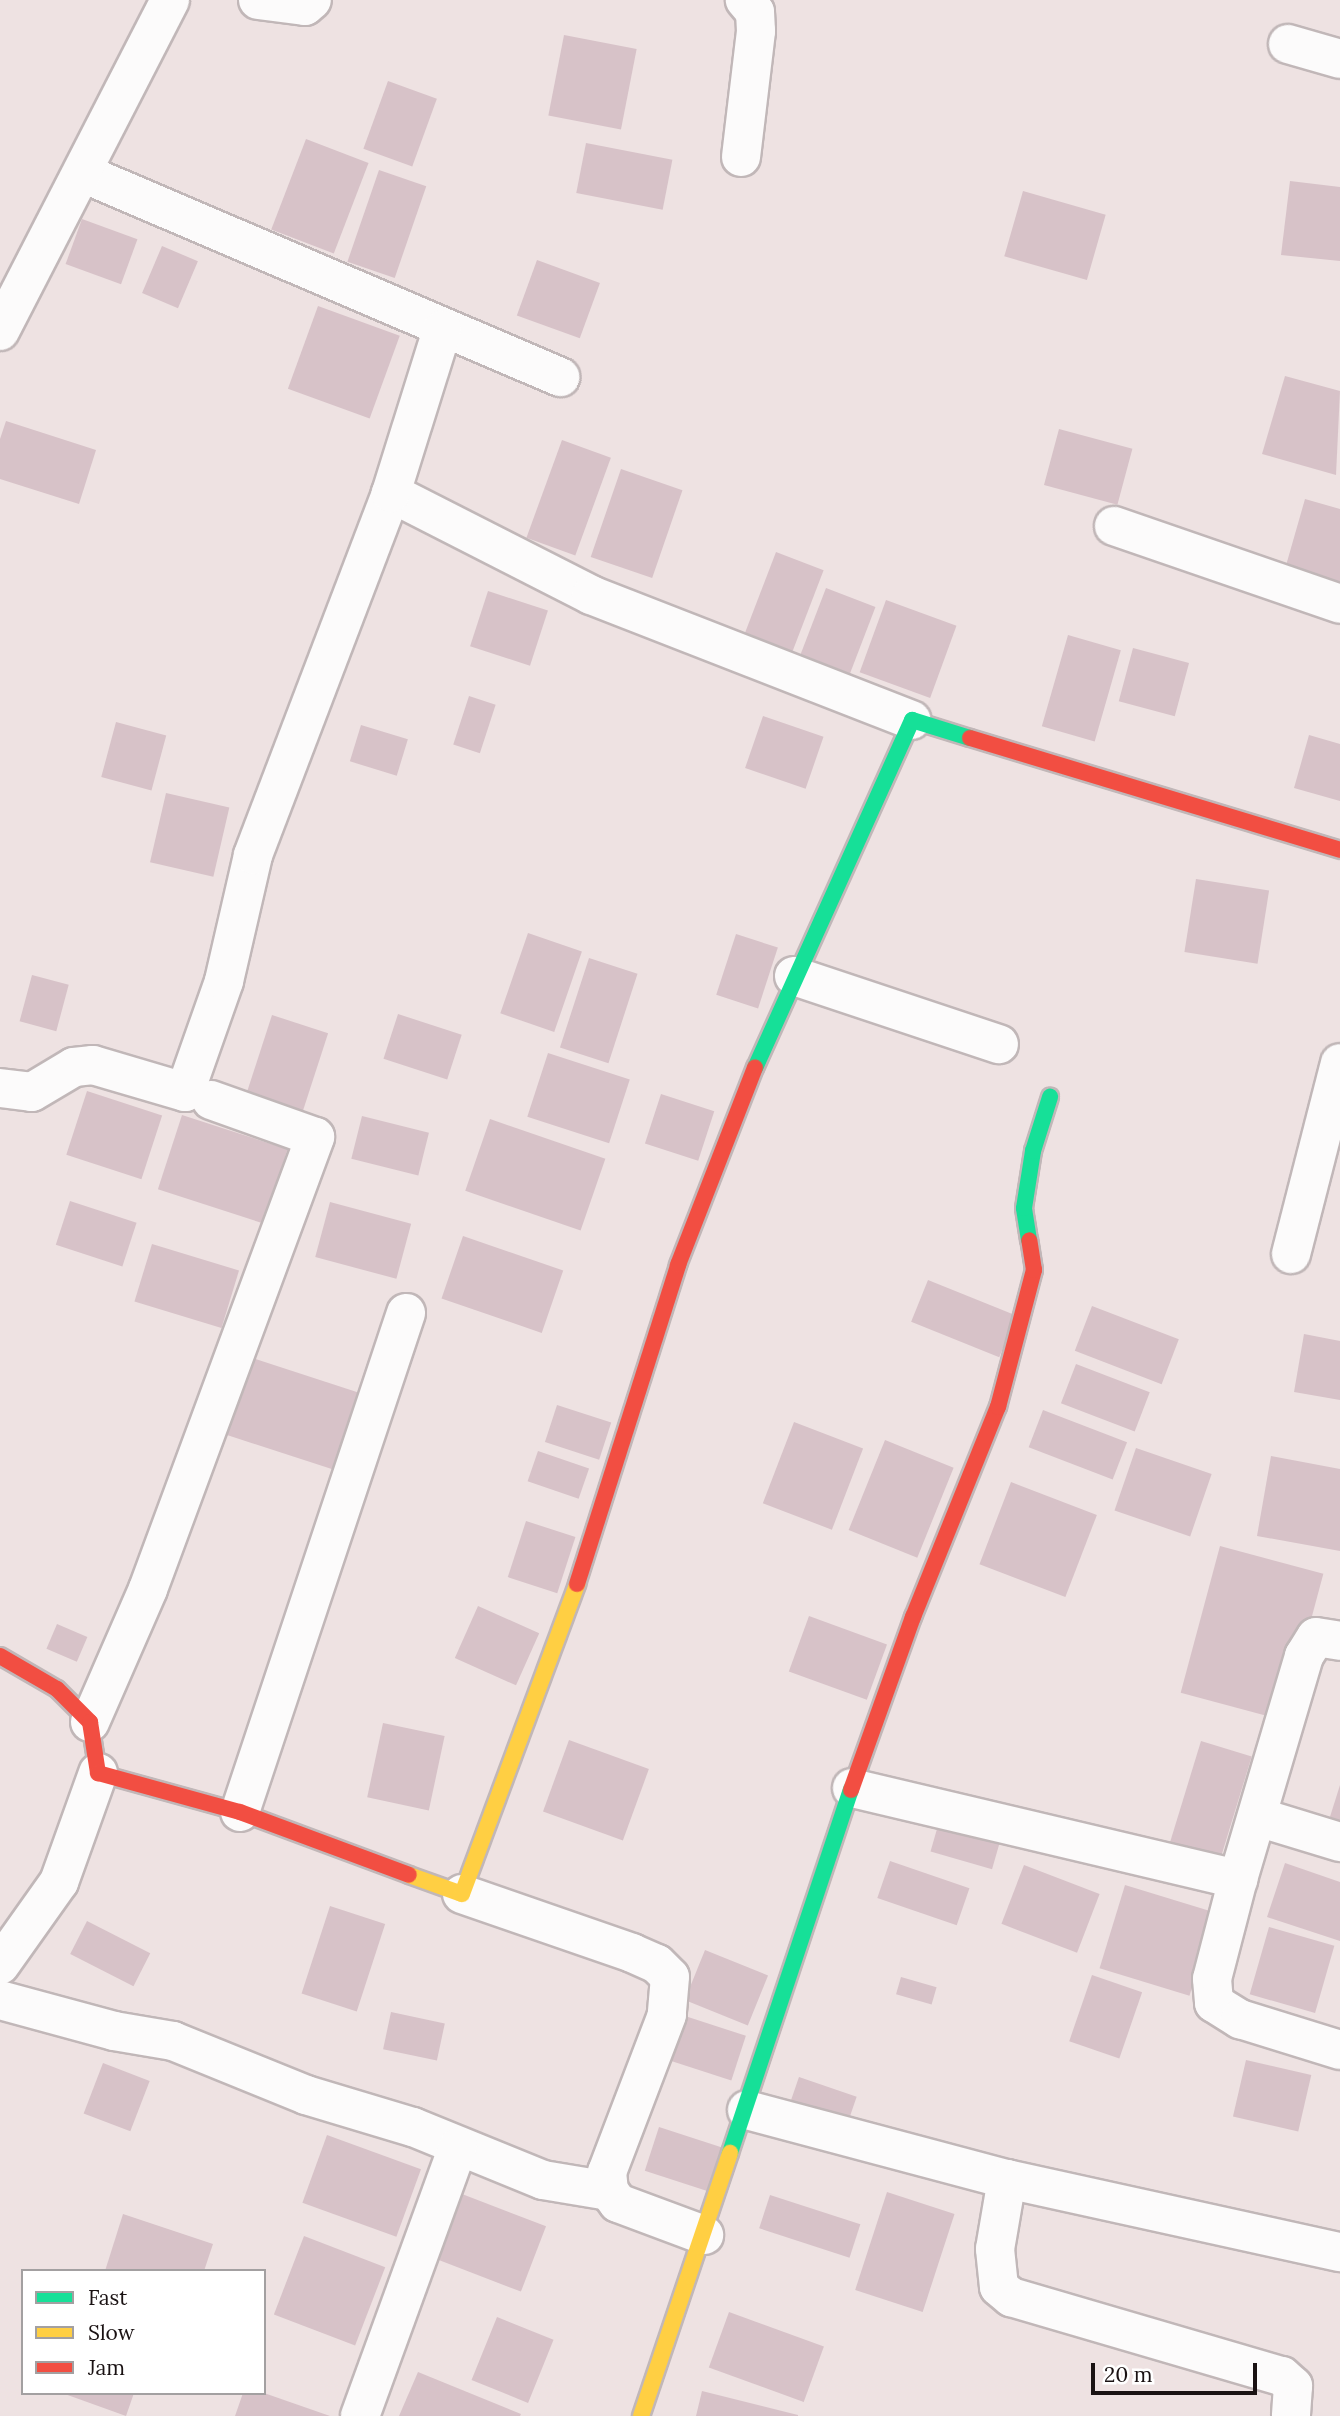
<!DOCTYPE html>
<style>
body{margin:0}
#map{position:relative;width:1340px;height:2416px;overflow:hidden;background:#eee2e2;font-family:Lora,serif}
div>[style]{position:absolute}
.building>*{inset:0;background:#d7c2c8;transform-origin:0 0}
.roads{filter:drop-shadow(2px 0 #c1b7b8) drop-shadow(-2px 0 #c1b7b8) drop-shadow(0 2px #c1b7b8) drop-shadow(0 -2px #c1b7b8)}
.street>*{height:38px;margin:-19px;padding:0 19px;transform-origin:19px;border-radius:19px;background:#fcfbfb}
.fast>*{height:16px;margin:-8px;padding:0 8px;transform-origin:8px;border-radius:8px;background:#16e098}
.slow>*{height:16px;margin:-8px;padding:0 8px;transform-origin:8px;border-radius:8px;background:#ffcf43}
.jam>*{height:16px;margin:-8px;padding:0 8px;transform-origin:8px;border-radius:8px;background:#f24e42}
span{translate:-50% -50%;white-space:nowrap;text-align:center;line-height:1.15;-webkit-text-stroke:6px #fff;paint-order:stroke}
.legend{position:absolute;left:21px;top:2269px;width:245px;height:126px;box-sizing:border-box;background:#fff;border:2px solid #a3a0a1;margin:0;padding:9px 12px;list-style:none;font-size:21px;color:#1a1213}
.legend li{display:flex;align-items:center;gap:14px;height:35px}
.legend b{width:35px;border:2px solid #a3a0a1}
.scale{position:absolute;left:1091px;top:2363px;width:166px;height:32px;box-sizing:border-box;border:4px solid #1a1213;border-top:0;padding-left:9px;font-size:21px;line-height:24px;white-space:nowrap;color:#1a1213;-webkit-text-stroke:5px #fff;paint-order:stroke}
</style>
<div id="map">
<div class="building">
<div style="left:564px;top:35px;width:74px;height:82px;rotate:11deg"></div>
<div style="left:388px;top:81px;width:52px;height:72px;rotate:20deg"></div>
<div style="left:306px;top:139px;width:67px;height:97px;rotate:21deg"></div>
<div style="left:586px;top:143px;width:88px;height:51px;rotate:11deg"></div>
<div style="left:379px;top:170px;width:50px;height:97px;rotate:19deg"></div>
<div style="clip-path:polygon(1290px 181px,1340px 187px,1340px 261px,1281px 255px)"></div>
<div style="left:1023px;top:191px;width:86px;height:68px;rotate:16deg"></div>
<div style="left:82px;top:219px;width:59px;height:48px;rotate:20deg"></div>
<div style="left:162px;top:246px;width:39px;height:51px;rotate:23deg"></div>
<div style="left:537px;top:260px;width:67px;height:59px;rotate:20deg"></div>
<div style="left:318px;top:306px;width:87px;height:88px;rotate:20deg"></div>
<div style="clip-path:polygon(1285px 376px,1340px 391px,1336px 475px,1262px 454px)"></div>
<div style="clip-path:polygon(6px 421px,96px 450px,79px 504px,0 479px,0 439px)"></div>
<div style="left:1059px;top:429px;width:76px;height:58px;rotate:15deg"></div>
<div style="left:562px;top:440px;width:52px;height:104px;rotate:20deg"></div>
<div style="left:621px;top:469px;width:65px;height:93px;rotate:19deg"></div>
<div style="clip-path:polygon(1305px 499px,1340px 509px,1340px 592px,1283px 576px)"></div>
<div style="left:776px;top:552px;width:51px;height:92px;rotate:21deg"></div>
<div style="left:826px;top:588px;width:53px;height:77px;rotate:21deg"></div>
<div style="left:488px;top:591px;width:63px;height:58px;rotate:18deg"></div>
<div style="left:886px;top:600px;width:75px;height:77px;rotate:20deg"></div>
<div style="left:1068px;top:635px;width:55px;height:95px;rotate:16deg"></div>
<div style="left:1133px;top:648px;width:58px;height:55px;rotate:15deg"></div>
<div style="left:469px;top:696px;width:28px;height:51px;rotate:18deg"></div>
<div style="left:763px;top:716px;width:64px;height:55px;rotate:19deg"></div>
<div style="left:116px;top:722px;width:52px;height:57px;rotate:15deg"></div>
<div style="left:361px;top:725px;width:49px;height:38px;rotate:17deg"></div>
<div style="clip-path:polygon(1309px 735px,1340px 744px,1340px 801px,1294px 788px)"></div>
<div style="left:166px;top:793px;width:65px;height:71px;rotate:13deg"></div>
<div style="left:1196px;top:879px;width:74px;height:74px;rotate:9deg"></div>
<div style="left:528px;top:933px;width:57px;height:85px;rotate:19deg"></div>
<div style="left:736px;top:934px;width:44px;height:64px;rotate:18deg"></div>
<div style="left:589px;top:958px;width:51px;height:94px;rotate:18deg"></div>
<div style="left:32px;top:975px;width:38px;height:48px;rotate:15deg"></div>
<div style="left:398px;top:1014px;width:67px;height:47px;rotate:18deg"></div>
<div style="left:272px;top:1015px;width:59px;height:83px;rotate:18deg"></div>
<div style="left:548px;top:1053px;width:86px;height:67px;rotate:18deg"></div>
<div style="left:87px;top:1091px;width:79px;height:67px;rotate:18deg"></div>
<div style="left:661px;top:1094px;width:56px;height:52px;rotate:18deg"></div>
<div style="left:182px;top:1115px;width:111px;height:78px;rotate:18deg"></div>
<div style="left:362px;top:1116px;width:69px;height:44px;rotate:14deg"></div>
<div style="left:490px;top:1119px;width:122px;height:76px;rotate:19deg"></div>
<div style="left:70px;top:1201px;width:70px;height:46px;rotate:18deg"></div>
<div style="left:330px;top:1202px;width:84px;height:57px;rotate:15deg"></div>
<div style="left:463px;top:1236px;width:106px;height:66px;rotate:19deg"></div>
<div style="left:152px;top:1244px;width:91px;height:60px;rotate:17deg"></div>
<div style="left:928px;top:1280px;width:95px;height:45px;rotate:22deg"></div>
<div style="left:1092px;top:1306px;width:93px;height:48px;rotate:21deg"></div>
<div style="clip-path:polygon(1304px 1334px,1340px 1341px,1340px 1400px,1294px 1392px)"></div>
<div style="left:246px;top:1356px;width:131px;height:81px;rotate:18deg"></div>
<div style="left:1076px;top:1364px;width:79px;height:42px;rotate:21deg"></div>
<div style="left:557px;top:1405px;width:57px;height:39px;rotate:18deg"></div>
<div style="left:1043px;top:1410px;width:90px;height:40px;rotate:21deg"></div>
<div style="left:794px;top:1422px;width:74px;height:87px;rotate:21deg"></div>
<div style="left:885px;top:1440px;width:74px;height:97px;rotate:22deg"></div>
<div style="left:1136px;top:1448px;width:80px;height:66px;rotate:19deg"></div>
<div style="left:538px;top:1451px;width:54px;height:32px;rotate:19deg"></div>
<div style="clip-path:polygon(1271px 1456px,1340px 1469px,1340px 1551px,1257px 1536px)"></div>
<div style="left:1011px;top:1482px;width:92px;height:88px;rotate:21deg"></div>
<div style="left:526px;top:1521px;width:52px;height:59px;rotate:18deg"></div>
<div style="left:1220px;top:1546px;width:107px;height:152px;rotate:15deg"></div>
<div style="left:478px;top:1606px;width:67px;height:57px;rotate:24deg"></div>
<div style="left:809px;top:1616px;width:83px;height:59px;rotate:20deg"></div>
<div style="left:57px;top:1624px;width:33px;height:27px;rotate:23deg"></div>
<div style="left:383px;top:1723px;width:63px;height:76px;rotate:12deg"></div>
<div style="left:569px;top:1740px;width:85px;height:76px;rotate:20deg"></div>
<div style="left:1201px;top:1741px;width:53px;height:115px;rotate:17deg"></div>
<div style="clip-path:polygon(1340px 1785px,1340px 1823px,1329px 1820px)"></div>
<div style="left:941px;top:1815px;width:64px;height:38px;rotate:16deg"></div>
<div style="left:890px;top:1861px;width:84px;height:39px;rotate:19deg"></div>
<div style="clip-path:polygon(1285px 1863px,1340px 1882px,1340px 1941px,1267px 1917px)"></div>
<div style="left:1024px;top:1865px;width:81px;height:63px;rotate:21deg"></div>
<div style="left:1125px;top:1885px;width:94px;height:87px;rotate:17deg"></div>
<div style="left:330px;top:1906px;width:58px;height:92px;rotate:18deg"></div>
<div style="left:87px;top:1921px;width:71px;height:37px;rotate:27deg"></div>
<div style="left:1269px;top:1927px;width:68px;height:70px;rotate:16deg"></div>
<div style="left:705px;top:1950px;width:68px;height:54px;rotate:22deg"></div>
<div style="left:1092px;top:1975px;width:53px;height:70px;rotate:19deg"></div>
<div style="left:901px;top:1977px;width:37px;height:18px;rotate:16deg"></div>
<div style="left:391px;top:2012px;width:55px;height:38px;rotate:12deg"></div>
<div style="left:685px;top:2016px;width:64px;height:47px;rotate:18deg"></div>
<div style="left:1246px;top:2060px;width:67px;height:58px;rotate:13deg"></div>
<div style="left:103px;top:2063px;width:50px;height:54px;rotate:21deg"></div>
<div style="left:799px;top:2077px;width:61px;height:33px;rotate:19deg"></div>
<div style="left:659px;top:2127px;width:68px;height:46px;rotate:18deg"></div>
<div style="left:327px;top:2135px;width:100px;height:72px;rotate:20deg"></div>
<div style="left:887px;top:2192px;width:71px;height:103px;rotate:18deg"></div>
<div style="left:462px;top:2194px;width:90px;height:70px;rotate:21deg"></div>
<div style="left:770px;top:2195px;width:95px;height:35px;rotate:18deg"></div>
<div style="clip-path:polygon(123px 2214px,213px 2244px,204px 2271px,105px 2271px)"></div>
<div style="left:304px;top:2236px;width:87px;height:84px;rotate:21deg"></div>
<div style="left:729px;top:2312px;width:101px;height:59px;rotate:20deg"></div>
<div style="left:497px;top:2317px;width:61px;height:68px;rotate:22deg"></div>
<div style="clip-path:polygon(418px 2372px,521px 2414px,520px 2416px,399px 2416px)"></div>
<div style="clip-path:polygon(702px 2391px,798px 2415px,798px 2416px,696px 2416px)"></div>
<div style="clip-path:polygon(62px 2393px,134px 2393px,126px 2416px)"></div>
<div style="clip-path:polygon(243px 2393px,264px 2393px,330px 2416px,235px 2416px)"></div>
</div>
<div class="roads">
<div class="street">
<div style="left:258px;top:0;width:47px;rotate:7.3deg"></div>
<div style="left:305px;top:6px;width:9px;rotate:-41deg"></div>
<div style="left:1288px;top:44px;width:54px;rotate:16.1deg"></div>
<div style="left:741px;top:157px;width:127px;rotate:-83.2deg"></div>
<div style="left:756px;top:31px;width:19px;rotate:-93deg"></div>
<div style="left:755px;top:12px;width:16px;rotate:-130deg"></div>
<div style="left:85px;top:174px;width:517px;rotate:23.14deg"></div>
<div style="left:0;top:331px;width:372px;rotate:-62.8deg"></div>
<div style="left:391px;top:493px;width:225px;rotate:27deg"></div>
<div style="left:591px;top:595px;width:344px;rotate:21.3deg"></div>
<div style="left:1114px;top:526px;width:239px;rotate:19deg"></div>
<div style="left:794px;top:976px;width:216px;rotate:18.4deg"></div>
<div style="left:0;top:1088px;width:32px;rotate:7deg"></div>
<div style="left:32px;top:1092px;width:49px;rotate:-30.8deg"></div>
<div style="left:74px;top:1067px;width:19px;rotate:-6deg"></div>
<div style="left:93px;top:1065px;width:96px;rotate:16.4deg"></div>
<div style="left:185px;top:1092px;width:118px;rotate:-70.6deg"></div>
<div style="left:224px;top:981px;width:129px;rotate:-77deg"></div>
<div style="left:253px;top:855px;width:387px;rotate:-69.1deg"></div>
<div style="left:391px;top:493px;width:171px;rotate:-72.6deg"></div>
<div style="left:1291px;top:1254px;width:197px;rotate:-75.6deg"></div>
<div style="left:90px;top:1722px;width:145px;rotate:-66.4deg"></div>
<div style="left:148px;top:1589px;width:482px;rotate:-69.7deg"></div>
<div style="left:315px;top:1137px;width:110px;rotate:-160.4deg"></div>
<div style="left:852px;top:1788px;width:397px;rotate:13.3deg"></div>
<div style="left:1238px;top:1879px;width:233px;rotate:-73.5deg"></div>
<div style="left:1304px;top:1656px;width:22px;rotate:-58deg"></div>
<div style="left:1316px;top:1637px;width:24px;rotate:9deg"></div>
<div style="left:240px;top:1812px;width:526px;rotate:-71.6deg"></div>
<div style="left:1258px;top:1817px;width:86px;rotate:17deg"></div>
<div style="left:1238px;top:1879px;width:103px;rotate:104.6deg"></div>
<div style="left:1212px;top:1979px;width:24px;rotate:85deg"></div>
<div style="left:1214px;top:2003px;width:31px;rotate:32deg"></div>
<div style="left:1240px;top:2019px;width:105px;rotate:17.2deg"></div>
<div style="left:462px;top:1894px;width:180px;rotate:19.1deg"></div>
<div style="left:632px;top:1953px;width:27px;rotate:24deg"></div>
<div style="left:657px;top:1964px;width:18px;rotate:45deg"></div>
<div style="left:670px;top:1977px;width:38px;rotate:95deg"></div>
<div style="left:667px;top:2015px;width:168px;rotate:110.9deg"></div>
<div style="left:607px;top:2172px;width:19px;rotate:84deg"></div>
<div style="left:609px;top:2191px;width:15px;rotate:53deg"></div>
<div style="left:618px;top:2203px;width:92px;rotate:20.4deg"></div>
<div style="left:0;top:1965px;width:102px;rotate:-54.6deg"></div>
<div style="left:59px;top:1882px;width:116px;rotate:-70.3deg"></div>
<div style="left:0;top:2000px;width:118px;rotate:15.2deg"></div>
<div style="left:114px;top:2031px;width:60px;rotate:9.6deg"></div>
<div style="left:173px;top:2041px;width:144px;rotate:22.1deg"></div>
<div style="left:306px;top:2095px;width:112px;rotate:16.7deg"></div>
<div style="left:413px;top:2127px;width:140px;rotate:22.2deg"></div>
<div style="left:543px;top:2180px;width:67px;rotate:9.5deg"></div>
<div style="left:747px;top:2110px;width:269px;rotate:14.9deg"></div>
<div style="left:1007px;top:2179px;width:341px;rotate:12.4deg"></div>
<div style="left:1007px;top:2179px;width:71px;rotate:99.7deg"></div>
<div style="left:995px;top:2249px;width:38px;rotate:84deg"></div>
<div style="left:999px;top:2287px;width:16px;rotate:40deg"></div>
<div style="left:1011px;top:2297px;width:282px;rotate:16.3deg"></div>
<div style="left:1282px;top:2376px;width:15px;rotate:42deg"></div>
<div style="left:1293px;top:2386px;width:30px;rotate:94deg"></div>
<div style="left:360px;top:2416px;width:286px;rotate:-70deg"></div>
</div>
<div class="fast">
<div style="left:755px;top:1068px;width:382px;rotate:-65.7deg"></div>
<div style="left:912px;top:720px;width:61px;rotate:17.2deg"></div>
<div style="left:1029px;top:1240px;width:32px;rotate:-99deg"></div>
<div style="left:1024px;top:1208px;width:58px;rotate:-81deg"></div>
<div style="left:1033px;top:1151px;width:57px;rotate:-72.5deg"></div>
<div style="left:730px;top:2153px;width:383px;rotate:-71.6deg"></div>
</div>
<div class="slow">
<div style="left:409px;top:1875px;width:56px;rotate:19.7deg"></div>
<div style="left:462px;top:1894px;width:331px;rotate:-69.6deg"></div>
<div style="left:641px;top:2416px;width:278px;rotate:-71.3deg"></div>
</div>
<div class="jam">
<div style="left:970px;top:738px;width:387px;rotate:16.8deg"></div>
<div style="left:577px;top:1584px;width:335px;rotate:-72.4deg"></div>
<div style="left:678px;top:1265px;width:212px;rotate:-68.7deg"></div>
<div style="left:0;top:1656px;width:66px;rotate:30.1deg"></div>
<div style="left:57px;top:1689px;width:47px;rotate:45deg"></div>
<div style="left:90px;top:1722px;width:52px;rotate:81.1deg"></div>
<div style="left:98px;top:1773px;width:147px;rotate:15.4deg"></div>
<div style="left:240px;top:1812px;width:180px;rotate:20.4deg"></div>
<div style="left:851px;top:1790px;width:184px;rotate:-70.3deg"></div>
<div style="left:913px;top:1617px;width:227px;rotate:-68deg"></div>
<div style="left:998px;top:1407px;width:142px;rotate:-75.3deg"></div>
<div style="left:1034px;top:1270px;width:30px;rotate:-99deg"></div>
</div>
</div>
<ul class="legend">
<li><b style="height:9px;background:#16e098"></b>Fast</li>
<li><b style="height:9px;background:#ffcf43"></b>Slow</li>
<li><b style="height:9px;background:#f24e42"></b>Jam</li>
</ul>
<div class="scale">20 m</div>
</div>
